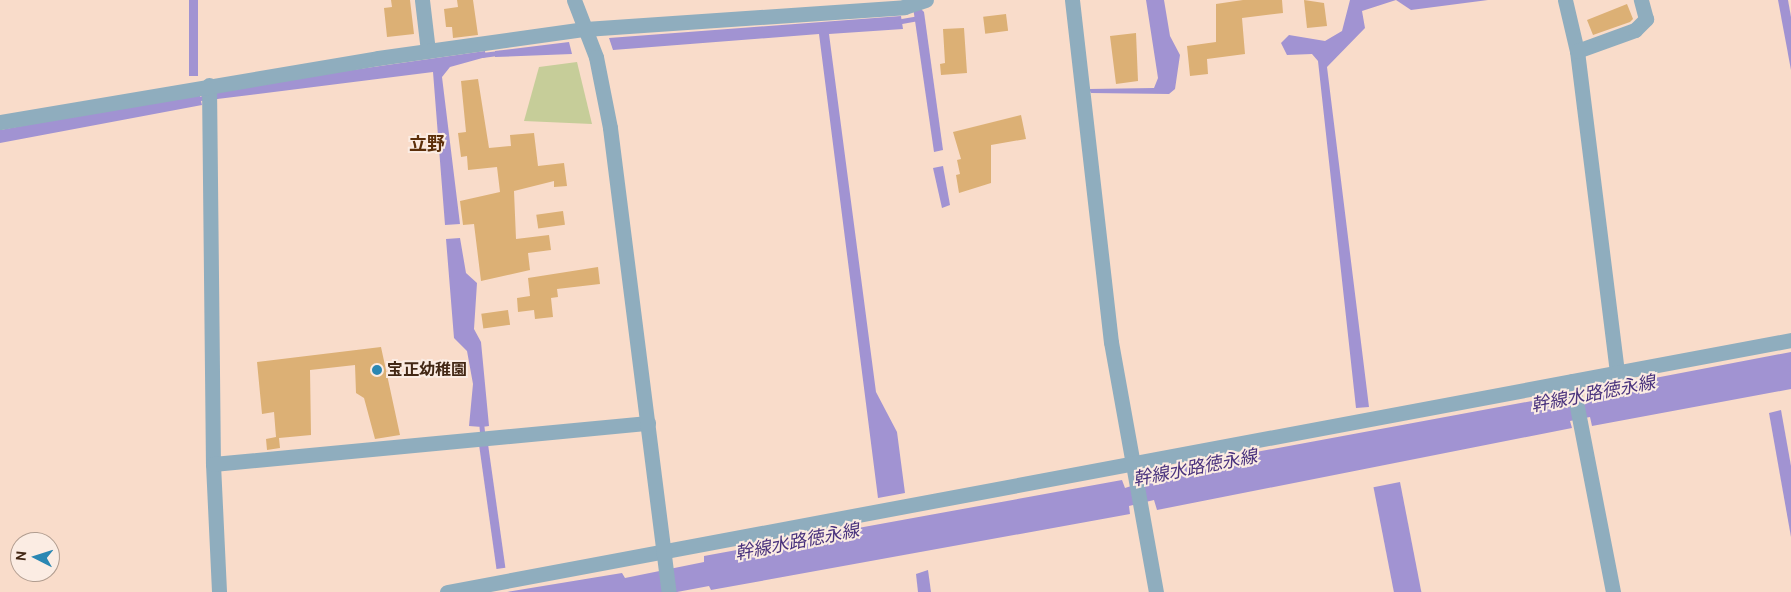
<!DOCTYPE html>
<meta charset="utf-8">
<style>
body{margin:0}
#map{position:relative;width:1791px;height:592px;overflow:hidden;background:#f9dcca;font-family:Cabin,"Noto Sans JP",sans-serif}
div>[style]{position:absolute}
.green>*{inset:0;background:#c6cd99}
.water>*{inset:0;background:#a193d2;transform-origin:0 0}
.stream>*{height:4.5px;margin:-2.25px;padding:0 2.25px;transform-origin:2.25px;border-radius:2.25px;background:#a193d2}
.building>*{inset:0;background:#dcb075;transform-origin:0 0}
.minor>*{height:15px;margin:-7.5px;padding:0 7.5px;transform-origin:7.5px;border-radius:7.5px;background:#8fadbe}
.tertiary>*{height:15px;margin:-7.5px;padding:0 7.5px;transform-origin:7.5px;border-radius:7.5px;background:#8fadbe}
.dots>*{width:14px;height:14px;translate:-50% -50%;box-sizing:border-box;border:2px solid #fbece3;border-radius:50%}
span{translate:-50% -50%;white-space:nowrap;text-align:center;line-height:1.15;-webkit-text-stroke:4px #fbece3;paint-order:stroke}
.poi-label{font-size:16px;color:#422714;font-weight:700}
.left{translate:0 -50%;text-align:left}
.neighbourhood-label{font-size:18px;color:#5c2f0a;font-weight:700}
.water-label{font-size:18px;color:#49327d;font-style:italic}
.north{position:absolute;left:10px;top:532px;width:50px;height:50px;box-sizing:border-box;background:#fbece3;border:1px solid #b19d90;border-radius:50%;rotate:275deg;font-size:14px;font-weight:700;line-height:20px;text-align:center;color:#422714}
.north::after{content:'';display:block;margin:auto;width:18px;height:22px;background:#2a87b3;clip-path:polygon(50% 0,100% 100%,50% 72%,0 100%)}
</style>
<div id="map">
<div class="green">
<div style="clip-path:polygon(577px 62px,592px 124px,524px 121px,539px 67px)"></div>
</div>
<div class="water">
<div style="left:189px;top:0;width:9px;height:76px"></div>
<div style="clip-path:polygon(912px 0,924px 12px,943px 150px,934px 152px)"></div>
<div style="clip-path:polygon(1146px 0,1164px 0,1170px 36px,1180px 55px,1175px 89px,1169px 94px,1091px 93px,1089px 89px,1154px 88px,1158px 78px)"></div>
<div style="clip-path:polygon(1350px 0,1396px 0,1362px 11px,1365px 28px,1327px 67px,1369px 407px,1356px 408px,1318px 61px,1312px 54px,1287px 55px,1281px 43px,1289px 35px,1325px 41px,1342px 31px)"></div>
<div style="clip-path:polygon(1396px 0,1488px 0,1411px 10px)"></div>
<div style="clip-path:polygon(1778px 0,1788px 0,1791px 17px,1791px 70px)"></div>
<div style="clip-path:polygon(901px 16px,903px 29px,829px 34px,876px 392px,897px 432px,905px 493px,878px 498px,819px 34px,613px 50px,609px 38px)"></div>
<div style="clip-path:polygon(569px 42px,572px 54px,495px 57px,495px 51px)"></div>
<div style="clip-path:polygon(485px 51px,486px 57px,450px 67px,442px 77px,460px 224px,445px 225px,433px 72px,201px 101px,202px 105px,0 143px,0 130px,200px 93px,200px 97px,219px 89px)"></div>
<div style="clip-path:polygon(943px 166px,950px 205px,942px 208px,933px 168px)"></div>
<div style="clip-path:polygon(460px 238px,466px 273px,477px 283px,474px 329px,481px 342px,489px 426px,482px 427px,469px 426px,473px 384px,467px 351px,454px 338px,446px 239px)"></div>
<div style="clip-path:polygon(1791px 352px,1791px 389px,1592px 426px,1590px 417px,1570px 421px,1572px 428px,1157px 510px,1154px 500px,1129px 506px,1130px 514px,711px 590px,709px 586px,677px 592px,507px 592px,622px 573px,625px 578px,704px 562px,704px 556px,1122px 480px,1125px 488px,1150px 480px,1148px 472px,1564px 395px,1565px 404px,1588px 399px,1587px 391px)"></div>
<div style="clip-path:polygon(1781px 410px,1791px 466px,1791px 537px,1769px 413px)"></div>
<div style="left:488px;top:444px;width:125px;height:9px;rotate:82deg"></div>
<div style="left:1400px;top:482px;width:112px;height:27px;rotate:79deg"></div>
<div style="clip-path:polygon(928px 570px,931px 592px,918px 592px,916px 574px)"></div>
</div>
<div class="stream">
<div style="left:896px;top:22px;width:22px;rotate:-10deg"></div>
<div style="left:482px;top:55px;width:17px;rotate:-7deg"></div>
<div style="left:482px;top:427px;width:10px;rotate:84deg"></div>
</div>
<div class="building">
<div style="clip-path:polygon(391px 0,410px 0,414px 34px,387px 37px,384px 8px,392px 7px)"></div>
<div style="clip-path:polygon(457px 0,473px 0,478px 35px,453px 38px,452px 27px,446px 27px,444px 9px,458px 7px)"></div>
<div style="clip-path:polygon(1243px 0,1282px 0,1283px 13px,1242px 18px,1245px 54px,1207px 59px,1208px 74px,1190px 76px,1187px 46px,1216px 42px,1216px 4px)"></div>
<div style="clip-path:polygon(1304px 0,1324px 3px,1327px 26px,1307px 28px)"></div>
<div style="clip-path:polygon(1627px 4px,1633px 19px,1630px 22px,1593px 35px,1587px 20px)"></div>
<div style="left:1006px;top:14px;width:17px;height:23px;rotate:83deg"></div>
<div style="clip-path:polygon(964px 28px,967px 73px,941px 75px,940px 64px,945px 63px,943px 29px)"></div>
<div style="clip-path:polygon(1136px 33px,1138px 81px,1116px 84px,1110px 36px)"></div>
<div style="clip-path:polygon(478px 79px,489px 148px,511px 146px,510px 135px,534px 133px,538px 166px,564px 163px,567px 186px,554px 187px,554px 181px,514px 191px,516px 239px,549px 235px,551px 250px,528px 253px,530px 270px,481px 281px,474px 224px,463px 225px,460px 201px,500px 192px,497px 167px,468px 170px,467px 156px,461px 157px,458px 133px,466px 132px,461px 81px)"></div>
<div style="clip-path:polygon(1021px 115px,1026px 139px,991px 145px,991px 183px,959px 193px,956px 175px,960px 174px,957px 160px,961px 159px,953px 132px)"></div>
<div style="left:563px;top:211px;width:14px;height:27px;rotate:82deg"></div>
<div style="clip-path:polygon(598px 267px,600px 284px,557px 289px,558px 297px,551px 298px,553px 317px,535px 319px,534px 310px,518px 312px,517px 298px,530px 296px,528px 278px)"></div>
<div style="left:508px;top:310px;width:15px;height:27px;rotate:82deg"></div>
<div style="clip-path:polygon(381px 347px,400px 435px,375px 439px,364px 398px,356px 393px,355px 365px,310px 370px,311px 435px,279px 438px,280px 448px,267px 450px,266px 439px,276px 437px,274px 412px,262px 414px,257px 362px)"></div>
</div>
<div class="minor">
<div style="left:422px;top:0;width:51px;rotate:83.3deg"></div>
<div style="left:1072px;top:0;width:344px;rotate:83.5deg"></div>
<div style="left:1111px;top:342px;width:254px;rotate:79.8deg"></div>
<div style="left:1565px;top:0;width:52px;rotate:76.8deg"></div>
<div style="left:1577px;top:51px;width:323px;rotate:82.9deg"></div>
<div style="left:1577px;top:51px;width:62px;rotate:-19.9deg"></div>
<div style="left:1635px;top:30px;width:16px;rotate:-45deg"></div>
<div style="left:1646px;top:19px;width:20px;rotate:-105deg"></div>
<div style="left:209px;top:85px;width:379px;rotate:89.4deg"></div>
<div style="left:213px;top:464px;width:128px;rotate:87.3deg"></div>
<div style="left:0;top:122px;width:383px;rotate:-9.6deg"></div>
<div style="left:378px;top:58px;width:209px;rotate:-8deg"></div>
<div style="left:585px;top:29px;width:320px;rotate:-3.9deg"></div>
<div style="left:904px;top:7px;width:23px;rotate:-18deg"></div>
<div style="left:1572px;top:381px;width:215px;rotate:79deg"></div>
<div style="left:213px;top:464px;width:437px;rotate:-5.4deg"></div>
<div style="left:447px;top:592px;width:1367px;rotate:-10.62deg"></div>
</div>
<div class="tertiary">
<div style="left:574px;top:0;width:61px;rotate:68.9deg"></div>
<div style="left:596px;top:57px;width:72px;rotate:78.8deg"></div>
<div style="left:610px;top:128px;width:468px;rotate:82.8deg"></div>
</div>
<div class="dots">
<div style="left:377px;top:370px;background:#2a87b3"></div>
</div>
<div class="poi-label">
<span class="left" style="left:387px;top:370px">宝正幼稚園</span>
</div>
<div class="neighbourhood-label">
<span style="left:427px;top:144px">立野</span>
</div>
<div class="water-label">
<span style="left:1593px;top:394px;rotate:-11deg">幹線水路徳永線</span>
<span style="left:1195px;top:468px;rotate:-11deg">幹線水路徳永線</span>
<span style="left:797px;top:542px;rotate:-11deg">幹線水路徳永線</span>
</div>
<div class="north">N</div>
</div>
